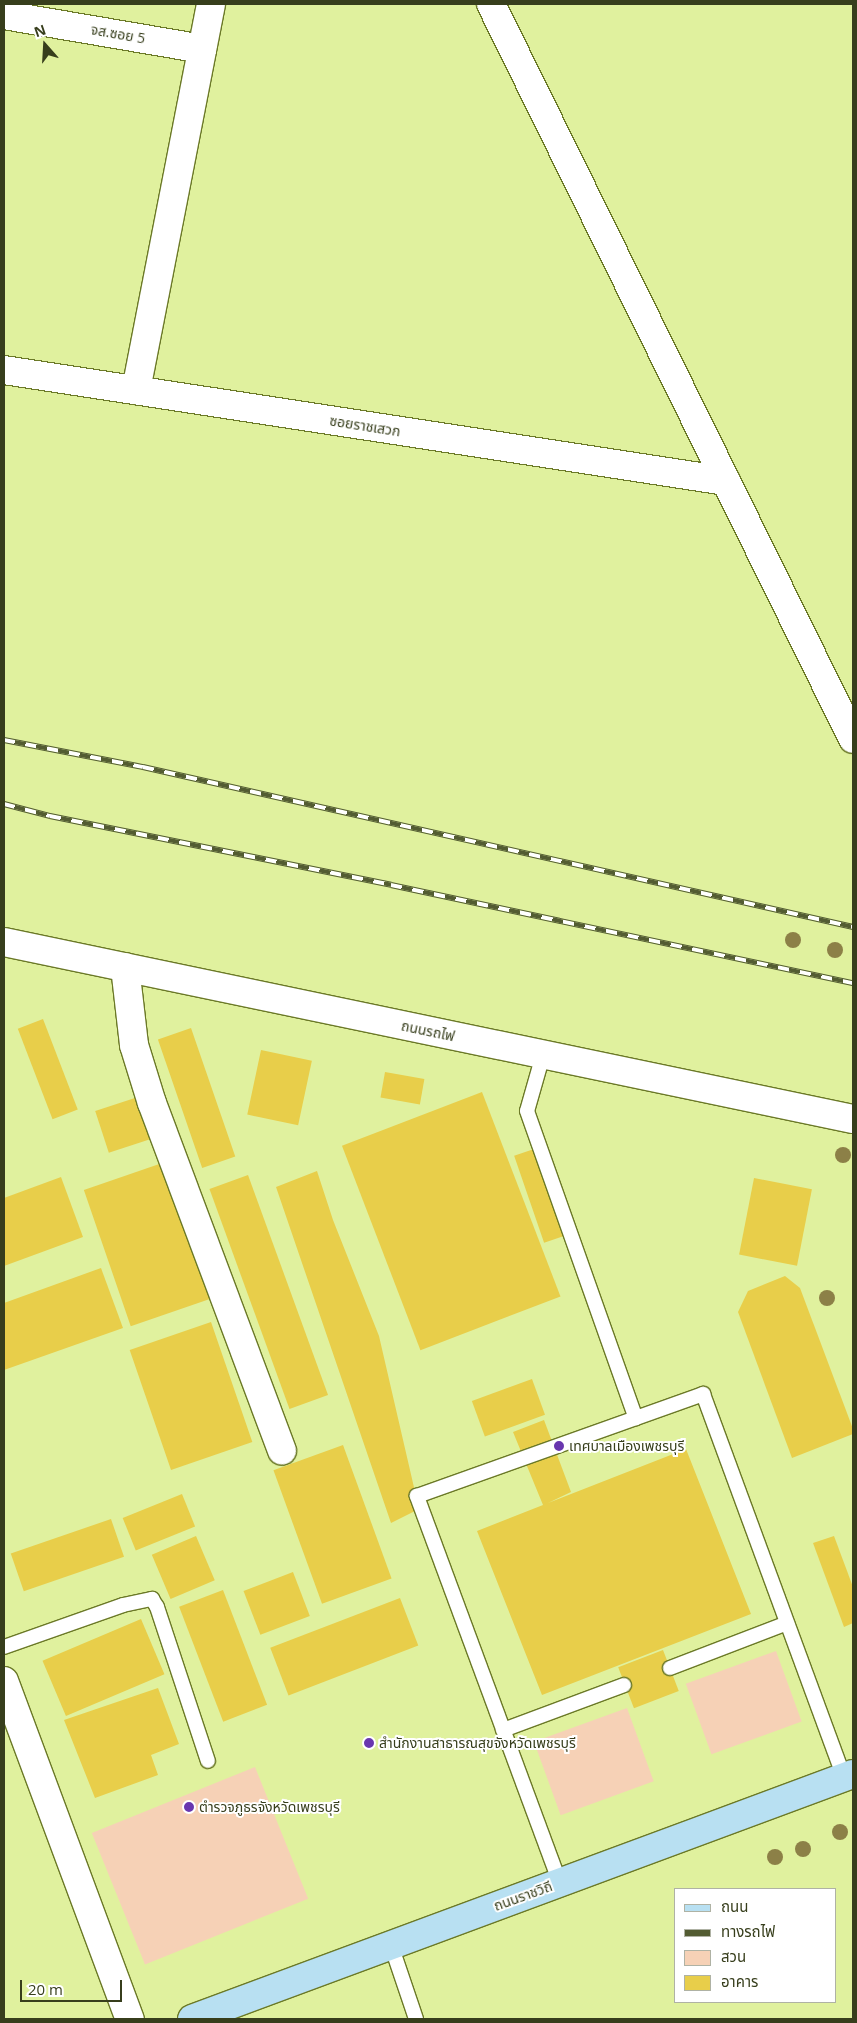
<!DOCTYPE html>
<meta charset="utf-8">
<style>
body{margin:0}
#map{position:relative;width:857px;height:2023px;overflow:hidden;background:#e0f19e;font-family:"Open Sans","Noto Sans Thai",sans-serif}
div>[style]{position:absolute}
.green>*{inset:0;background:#f6d1b6;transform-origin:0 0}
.building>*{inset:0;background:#e8ce4a;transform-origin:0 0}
.roads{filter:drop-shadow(1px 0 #6b7927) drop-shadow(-1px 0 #6b7927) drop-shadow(0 1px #6b7927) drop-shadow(0 -1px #6b7927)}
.service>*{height:14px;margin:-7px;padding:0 7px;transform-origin:7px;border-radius:7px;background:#fff}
.minor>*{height:28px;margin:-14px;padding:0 14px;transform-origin:14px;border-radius:14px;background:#fff}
.secondary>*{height:28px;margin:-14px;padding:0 14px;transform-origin:14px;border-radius:14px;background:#b8e0f2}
.rail>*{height:5.5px;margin-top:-2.75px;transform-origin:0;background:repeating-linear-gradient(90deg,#fff 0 11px,#535c32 0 22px);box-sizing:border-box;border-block:1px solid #535c32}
.trees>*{width:16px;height:16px;margin:-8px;border-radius:50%;background:#8c8047}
.dots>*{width:14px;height:14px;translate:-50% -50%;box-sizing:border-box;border:2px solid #fff;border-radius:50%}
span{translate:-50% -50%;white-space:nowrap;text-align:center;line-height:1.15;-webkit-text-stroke:4px #fff;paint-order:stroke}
.street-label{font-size:14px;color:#373e1c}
.poi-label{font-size:14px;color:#373e1c}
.left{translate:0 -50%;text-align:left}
.frame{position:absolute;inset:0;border:5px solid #373e1c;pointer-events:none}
.legend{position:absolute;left:674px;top:1888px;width:162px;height:115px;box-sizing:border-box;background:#fff;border:1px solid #afb2a4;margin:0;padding:6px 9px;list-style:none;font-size:15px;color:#373e1c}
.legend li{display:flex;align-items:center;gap:10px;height:25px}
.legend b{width:25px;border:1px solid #afb2a4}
.north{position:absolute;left:20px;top:20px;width:50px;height:50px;-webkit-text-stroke:4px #fff;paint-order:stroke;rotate:341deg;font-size:14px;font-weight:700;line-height:20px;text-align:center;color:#373e1c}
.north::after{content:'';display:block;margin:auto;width:18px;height:22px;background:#373e1c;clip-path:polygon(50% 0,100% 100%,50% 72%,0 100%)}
.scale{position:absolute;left:20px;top:1980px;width:102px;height:22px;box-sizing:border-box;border:2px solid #373e1c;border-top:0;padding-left:6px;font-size:15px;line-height:18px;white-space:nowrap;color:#373e1c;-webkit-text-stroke:4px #fff;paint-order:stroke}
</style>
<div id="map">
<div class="green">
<div style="left:776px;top:1651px;width:75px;height:96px;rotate:70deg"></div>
<div style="left:627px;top:1708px;width:78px;height:99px;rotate:70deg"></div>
<div style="left:255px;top:1767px;width:142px;height:176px;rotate:68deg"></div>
</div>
<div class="building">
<div style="left:43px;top:1019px;width:97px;height:27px;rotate:69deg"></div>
<div style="left:191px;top:1028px;width:136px;height:35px;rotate:71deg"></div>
<div style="left:261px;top:1050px;width:52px;height:66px;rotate:12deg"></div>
<div style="left:385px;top:1072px;width:40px;height:26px;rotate:10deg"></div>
<div style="left:482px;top:1092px;width:219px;height:150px;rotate:69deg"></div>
<div style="left:138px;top:1097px;width:44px;height:45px;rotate:72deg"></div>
<div style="left:534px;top:1149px;width:92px;height:21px;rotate:71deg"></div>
<div style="left:168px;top:1161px;width:144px;height:89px;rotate:71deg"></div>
<div style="clip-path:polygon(317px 1171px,333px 1220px,379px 1336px,419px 1509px,391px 1523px,276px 1187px)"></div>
<div style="left:248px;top:1175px;width:234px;height:41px;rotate:70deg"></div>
<div style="clip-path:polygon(61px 1177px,83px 1237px,4px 1266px,4px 1198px)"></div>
<div style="left:754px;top:1178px;width:59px;height:78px;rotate:11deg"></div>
<div style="clip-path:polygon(101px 1268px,123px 1328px,4px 1370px,4px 1303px)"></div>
<div style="clip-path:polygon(785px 1276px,800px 1288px,853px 1429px,853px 1434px,792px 1458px,738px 1312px,748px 1291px)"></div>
<div style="left:211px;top:1322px;width:127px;height:86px;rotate:71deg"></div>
<div style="left:532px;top:1379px;width:38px;height:64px;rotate:70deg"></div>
<div style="clip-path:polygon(544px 1420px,571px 1492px,548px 1503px,686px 1449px,751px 1614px,542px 1695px,477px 1531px,543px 1505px,513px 1432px)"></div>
<div style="left:343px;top:1445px;width:142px;height:74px;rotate:70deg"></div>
<div style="left:182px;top:1494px;width:35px;height:64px;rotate:68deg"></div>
<div style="left:111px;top:1519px;width:40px;height:106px;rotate:71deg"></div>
<div style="left:196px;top:1536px;width:48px;height:48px;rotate:67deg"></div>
<div style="clip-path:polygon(834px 1536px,853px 1587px,853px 1623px,844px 1627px,813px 1543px)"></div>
<div style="left:293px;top:1572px;width:47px;height:53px;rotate:69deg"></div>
<div style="left:223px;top:1590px;width:123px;height:47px;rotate:69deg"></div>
<div style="left:400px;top:1598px;width:51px;height:139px;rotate:69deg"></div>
<div style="left:141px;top:1619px;width:60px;height:107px;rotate:67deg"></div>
<div style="left:663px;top:1650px;width:44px;height:48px;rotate:69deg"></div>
<div style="clip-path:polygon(158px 1688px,179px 1744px,151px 1755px,158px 1775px,95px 1798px,64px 1720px)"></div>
</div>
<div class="roads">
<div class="service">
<div style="left:543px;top:1055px;width:58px;rotate:105.9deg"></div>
<div style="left:527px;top:1111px;width:326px;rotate:70.5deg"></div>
<div style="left:4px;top:1647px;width:126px;rotate:-19.4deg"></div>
<div style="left:123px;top:1605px;width:30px;rotate:-12deg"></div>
<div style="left:152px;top:1599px;width:9px;rotate:58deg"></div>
<div style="left:157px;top:1607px;width:162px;rotate:71.7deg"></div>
<div style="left:670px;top:1668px;width:125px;rotate:-21deg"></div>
<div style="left:503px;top:1730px;width:129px;rotate:-20.4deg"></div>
<div style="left:560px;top:1883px;width:413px;rotate:-110.3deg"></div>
<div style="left:417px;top:1496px;width:304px;rotate:-19.6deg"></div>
<div style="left:703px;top:1394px;width:408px;rotate:69.8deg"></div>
<div style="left:391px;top:1945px;width:78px;rotate:71.3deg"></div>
</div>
<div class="minor">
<div style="left:491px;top:4px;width:819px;rotate:63.78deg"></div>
<div style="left:4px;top:15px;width:201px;rotate:9.7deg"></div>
<div style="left:4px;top:370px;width:730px;rotate:8.74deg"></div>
<div style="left:136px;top:390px;width:393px;rotate:-79deg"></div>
<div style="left:4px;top:942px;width:867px;rotate:11.78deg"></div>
<div style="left:125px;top:967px;width:79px;rotate:83.4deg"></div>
<div style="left:134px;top:1045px;width:61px;rotate:72.8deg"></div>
<div style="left:152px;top:1103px;width:371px;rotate:69.5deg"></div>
<div style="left:4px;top:1681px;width:361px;rotate:69.6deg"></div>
</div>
<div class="secondary">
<div style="left:192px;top:2019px;width:705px;rotate:-20.34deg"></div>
</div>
</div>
<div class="rail">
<div style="left:4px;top:740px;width:142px;rotate:11deg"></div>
<div style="left:143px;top:767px;width:728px;rotate:12.7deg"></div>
<div style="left:4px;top:804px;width:48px;rotate:14.6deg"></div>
<div style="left:50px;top:816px;width:348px;rotate:11.4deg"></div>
<div style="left:391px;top:885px;width:472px;rotate:12deg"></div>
</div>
<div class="trees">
<div style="left:793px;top:940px"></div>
<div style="left:835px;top:950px"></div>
<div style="left:843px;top:1155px"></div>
<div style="left:827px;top:1298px"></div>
<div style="left:840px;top:1832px"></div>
<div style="left:803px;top:1849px"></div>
<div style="left:775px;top:1857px"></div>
</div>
<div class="dots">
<div style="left:559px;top:1446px;background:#6937af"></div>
<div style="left:369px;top:1743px;background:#6937af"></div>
<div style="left:189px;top:1807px;background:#6937af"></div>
</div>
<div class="street-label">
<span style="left:118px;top:34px;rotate:10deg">จส.ซอย 5</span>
<span style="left:365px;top:426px;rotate:9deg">ซอยราชเสวก</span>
<span style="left:428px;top:1031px;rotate:12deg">ถนนรถไฟ</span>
<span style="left:523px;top:1896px;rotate:-20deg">ถนนราชวิถี</span>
</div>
<div class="poi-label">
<span class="left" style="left:569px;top:1446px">เทศบาลเมืองเพชรบุรี</span>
<span class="left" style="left:379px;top:1743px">สำนักงานสาธารณสุขจังหวัดเพชรบุรี</span>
<span class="left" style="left:199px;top:1807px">ตำรวจภูธรจังหวัดเพชรบุรี</span>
</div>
<div class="frame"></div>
<ul class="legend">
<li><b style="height:6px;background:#b8e0f2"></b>ถนน</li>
<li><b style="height:6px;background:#535c32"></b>ทางรถไฟ</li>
<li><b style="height:14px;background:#f6d1b6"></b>สวน</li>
<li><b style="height:14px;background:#e8ce4a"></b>อาคาร</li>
</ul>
<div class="north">N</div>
<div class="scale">20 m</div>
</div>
